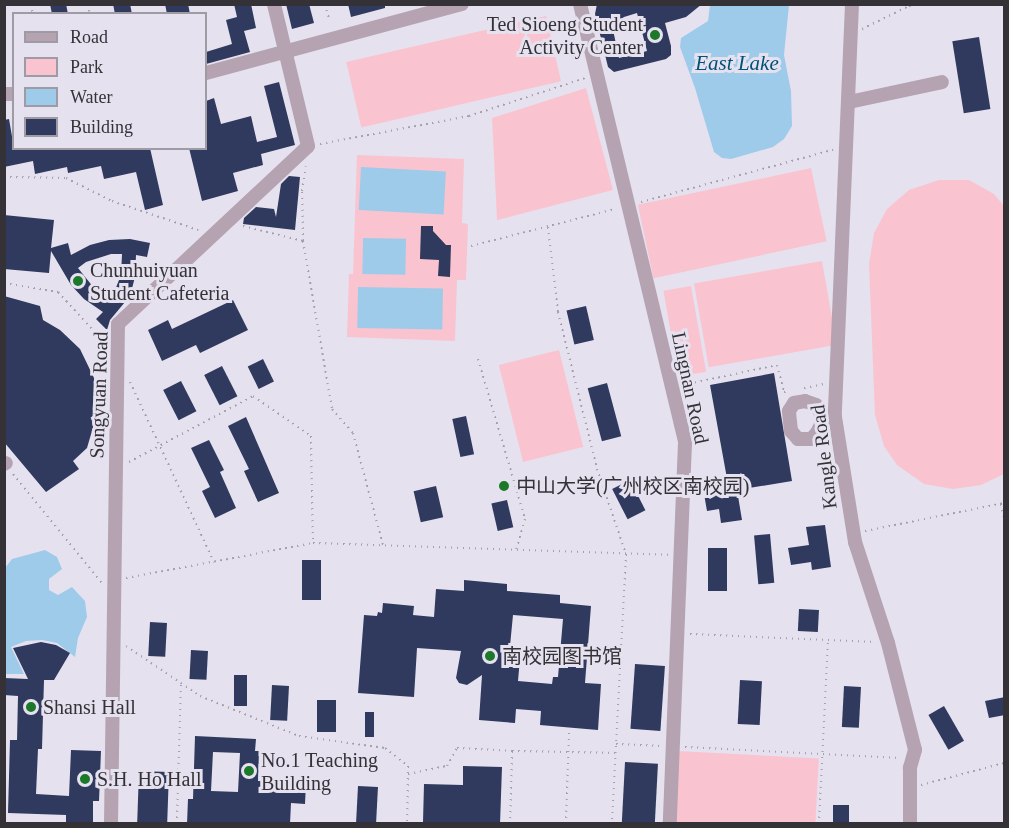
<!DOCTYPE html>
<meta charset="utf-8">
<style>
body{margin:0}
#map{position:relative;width:1009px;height:828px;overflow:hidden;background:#e6e1ef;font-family:"Times New Roman","Noto Sans SC",serif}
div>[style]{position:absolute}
.green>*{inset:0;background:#f9c4cf;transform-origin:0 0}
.water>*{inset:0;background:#9ecbea;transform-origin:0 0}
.building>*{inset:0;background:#2f3a5e;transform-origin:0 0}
.path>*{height:2px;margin-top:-1px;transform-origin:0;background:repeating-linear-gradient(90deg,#a4a0ab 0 1.5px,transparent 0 6px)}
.minor>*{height:14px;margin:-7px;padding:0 7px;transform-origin:7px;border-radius:7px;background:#b5a3b1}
.dots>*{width:16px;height:16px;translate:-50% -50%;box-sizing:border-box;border:3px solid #e6e1ef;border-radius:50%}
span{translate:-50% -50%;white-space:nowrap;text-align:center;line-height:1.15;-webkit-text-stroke:6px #e6e1ef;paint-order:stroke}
.poi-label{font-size:20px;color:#343237}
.right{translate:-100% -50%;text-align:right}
.left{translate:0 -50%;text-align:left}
.street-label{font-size:20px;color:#343237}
.water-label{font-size:21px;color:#005178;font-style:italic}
.frame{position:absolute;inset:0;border:6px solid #343237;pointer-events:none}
.legend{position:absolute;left:12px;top:12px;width:195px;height:138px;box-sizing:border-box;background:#e6e1ef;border:2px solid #9f9ba5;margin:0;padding:8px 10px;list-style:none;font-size:18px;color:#343237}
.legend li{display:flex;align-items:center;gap:12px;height:30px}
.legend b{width:30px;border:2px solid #9f9ba5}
</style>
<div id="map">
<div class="green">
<div style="left:546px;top:16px;width:67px;height:205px;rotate:77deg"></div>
<div style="clip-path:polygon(586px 88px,613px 190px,497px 220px,492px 118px)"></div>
<div style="clip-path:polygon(357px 155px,464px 159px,462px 223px,468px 224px,466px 280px,457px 280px,455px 341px,347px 337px,349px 274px,353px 274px)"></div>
<div style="left:811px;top:168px;width:75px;height:177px;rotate:78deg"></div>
<div style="clip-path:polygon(939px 180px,969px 180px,994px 194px,1004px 206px,1004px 474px,981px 485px,953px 489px,924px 484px,897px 465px,884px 446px,875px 415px,869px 264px,874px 233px,887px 209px,909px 190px)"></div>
<div style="left:822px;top:261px;width:85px;height:130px;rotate:80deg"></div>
<div style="left:691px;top:286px;width:87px;height:28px;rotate:80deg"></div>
<div style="left:559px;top:350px;width:100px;height:62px;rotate:76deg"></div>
<div style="left:677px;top:751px;width:142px;height:73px;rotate:3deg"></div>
</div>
<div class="water">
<div style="clip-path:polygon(710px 5px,789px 5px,784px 55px,791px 91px,792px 126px,784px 139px,773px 147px,731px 159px,722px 158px,714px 152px,695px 88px,680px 47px,681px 38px,708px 21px)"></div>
<div style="left:361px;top:167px;width:85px;height:43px;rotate:3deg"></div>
<div style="left:363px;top:238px;width:43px;height:36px;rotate:1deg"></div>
<div style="left:358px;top:287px;width:85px;height:41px;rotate:1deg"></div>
<div style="clip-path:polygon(45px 550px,57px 557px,62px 569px,49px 579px,49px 590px,58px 595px,72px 587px,85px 601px,87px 617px,78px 638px,75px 657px,57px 643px,42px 640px,26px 641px,11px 647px,24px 674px,5px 674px,5px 568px,12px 559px)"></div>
</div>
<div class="building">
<div style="clip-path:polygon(50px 4px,66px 4px,68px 14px,52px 14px)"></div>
<div style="clip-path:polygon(113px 4px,130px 4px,132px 14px,115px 14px)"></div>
<div style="clip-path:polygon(165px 4px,188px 4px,190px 14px,167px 14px)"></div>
<div style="clip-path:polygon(234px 4px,251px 4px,256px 28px,244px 31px,250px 52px,206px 64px,206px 52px,232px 44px,226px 20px,237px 17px)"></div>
<div style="clip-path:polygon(286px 4px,309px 4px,314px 23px,292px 29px)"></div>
<div style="clip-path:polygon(348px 4px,385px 4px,385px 8px,351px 17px)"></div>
<div style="clip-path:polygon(evenodd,597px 4px,702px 4px,686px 17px,665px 23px,671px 46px,671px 55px,666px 59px,614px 72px,608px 67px,595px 14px,597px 4px,637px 13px,647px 51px,619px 58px,612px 25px,624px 17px,637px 13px)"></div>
<div style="left:979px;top:37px;width:73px;height:27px;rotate:81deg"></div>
<div style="clip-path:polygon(279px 82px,295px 145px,261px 154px,263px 165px,233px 173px,238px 191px,202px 201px,189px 148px,206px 148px,206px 101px,214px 98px,221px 124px,251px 116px,257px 142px,277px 137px,264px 86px)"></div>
<div style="clip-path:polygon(9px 119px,14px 148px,150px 148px,163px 205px,145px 210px,136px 172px,104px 179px,101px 166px,68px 173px,67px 167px,35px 174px,33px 161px,4px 167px,4px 120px)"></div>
<div style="clip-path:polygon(289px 176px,300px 177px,295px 230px,243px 224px,244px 218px,256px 207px,274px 209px,276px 217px,281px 184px)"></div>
<div style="clip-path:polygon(evenodd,4px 215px,54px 220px,51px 248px,68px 243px,71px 255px,90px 245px,109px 240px,130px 239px,150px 243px,147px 257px,136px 255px,135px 277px,130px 296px,110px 320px,107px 330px,96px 319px,103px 312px,84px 299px,71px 285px,51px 251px,49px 273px,4px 269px,4px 215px,111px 254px,122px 254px,121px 275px,111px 300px,94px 288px,78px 268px,86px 262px,111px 254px)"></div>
<div style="clip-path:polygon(421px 226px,433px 226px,433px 231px,446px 245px,451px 245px,450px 277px,438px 276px,439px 260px,420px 259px)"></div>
<div style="clip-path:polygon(4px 296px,40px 306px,43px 320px,60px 330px,80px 349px,94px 378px,96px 417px,87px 448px,73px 461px,79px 469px,46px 492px,4px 442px)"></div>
<div style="clip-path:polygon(233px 300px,248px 330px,200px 353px,196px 345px,162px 361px,148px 330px,168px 320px,172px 329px)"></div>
<div style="left:586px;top:306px;width:35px;height:20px;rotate:77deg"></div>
<div style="left:263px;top:359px;width:25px;height:17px;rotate:64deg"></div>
<div style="left:222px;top:366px;width:34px;height:20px;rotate:63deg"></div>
<div style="clip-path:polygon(774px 373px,792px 481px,737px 490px,742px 520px,721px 523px,719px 509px,707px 511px,703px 488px,728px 484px,710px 385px)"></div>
<div style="left:181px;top:381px;width:34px;height:20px;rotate:63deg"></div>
<div style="left:607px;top:383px;width:55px;height:20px;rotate:75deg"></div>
<div style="left:466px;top:416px;width:39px;height:14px;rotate:78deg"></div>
<div style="clip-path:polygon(246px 417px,279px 493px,258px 502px,244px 471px,249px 469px,228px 426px)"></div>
<div style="clip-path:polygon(209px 440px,224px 470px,220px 472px,236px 508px,215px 518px,202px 491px,210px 487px,191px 448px)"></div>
<div style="left:630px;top:480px;width:34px;height:20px;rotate:63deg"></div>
<div style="left:436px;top:486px;width:32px;height:23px;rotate:77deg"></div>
<div style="left:507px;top:500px;width:28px;height:16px;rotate:77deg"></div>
<div style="clip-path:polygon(825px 525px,831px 567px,812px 570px,811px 562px,791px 565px,788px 548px,809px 545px,806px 527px)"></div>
<div style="left:770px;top:534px;width:49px;height:16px;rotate:85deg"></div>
<div style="left:708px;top:548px;width:19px;height:43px"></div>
<div style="left:302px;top:560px;width:19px;height:40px"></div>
<div style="clip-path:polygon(evenodd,464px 580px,507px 584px,507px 591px,560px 595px,560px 603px,591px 606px,585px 683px,601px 684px,598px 730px,540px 725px,541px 711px,516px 709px,515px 723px,479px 720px,482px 675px,467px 685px,459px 683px,456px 678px,461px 651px,417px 648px,414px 697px,358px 693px,364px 615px,377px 616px,378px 612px,382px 613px,383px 603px,414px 606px,413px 615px,434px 617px,436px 589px,464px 591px,464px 580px,513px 615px,563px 619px,558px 677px,553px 677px,552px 684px,518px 681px,521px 647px,510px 646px,513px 615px)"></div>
<div style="left:799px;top:609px;width:20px;height:22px;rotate:3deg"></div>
<div style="left:150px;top:622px;width:17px;height:34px;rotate:3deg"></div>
<div style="clip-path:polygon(41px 642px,56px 645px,70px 653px,54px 680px,44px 680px,42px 749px,38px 749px,36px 794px,69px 796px,71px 750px,101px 751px,99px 801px,93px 801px,93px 824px,66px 824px,66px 815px,8px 813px,10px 740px,17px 740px,18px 696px,4px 695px,4px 678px,28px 679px,13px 648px)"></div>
<div style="left:191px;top:650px;width:17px;height:29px;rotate:3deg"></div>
<div style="left:635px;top:664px;width:30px;height:65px;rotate:4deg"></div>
<div style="left:234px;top:675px;width:13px;height:31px"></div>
<div style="left:740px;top:680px;width:22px;height:44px;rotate:3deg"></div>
<div style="left:272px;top:685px;width:17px;height:35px;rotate:3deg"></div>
<div style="left:844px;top:686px;width:17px;height:41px;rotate:3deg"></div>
<div style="clip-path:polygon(1005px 697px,1005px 715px,989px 718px,985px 701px)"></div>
<div style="left:317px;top:700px;width:19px;height:32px"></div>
<div style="left:944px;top:706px;width:40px;height:18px;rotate:60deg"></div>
<div style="left:365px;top:712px;width:9px;height:25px"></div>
<div style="clip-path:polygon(evenodd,195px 736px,256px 739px,255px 751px,259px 751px,258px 781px,306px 783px,305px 804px,291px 803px,290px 824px,187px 824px,188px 799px,193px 799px,195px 736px,213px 752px,240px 753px,238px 792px,211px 791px,213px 752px)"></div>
<div style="left:625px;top:762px;width:33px;height:62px;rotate:3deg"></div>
<div style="clip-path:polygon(463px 766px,502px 767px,500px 824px,423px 822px,424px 784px,463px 785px)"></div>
<div style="left:139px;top:771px;width:30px;height:53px;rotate:2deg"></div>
<div style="left:358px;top:786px;width:20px;height:38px;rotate:3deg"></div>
<div style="left:833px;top:805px;width:16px;height:19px"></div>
</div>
<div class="path">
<div style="left:31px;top:4px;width:10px;rotate:79deg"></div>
<div style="left:88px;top:4px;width:10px;rotate:79deg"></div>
<div style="left:325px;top:4px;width:16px;rotate:75deg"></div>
<div style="left:383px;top:4px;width:2px;rotate:90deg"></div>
<div style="left:862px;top:29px;width:52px;rotate:-26.1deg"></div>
<div style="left:909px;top:6px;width:12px;rotate:-9deg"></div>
<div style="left:320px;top:144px;width:152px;rotate:-10.6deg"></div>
<div style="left:469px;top:116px;width:122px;rotate:-18.1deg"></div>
<div style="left:4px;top:177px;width:62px;rotate:0.9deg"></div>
<div style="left:66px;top:178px;width:51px;rotate:26.6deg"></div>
<div style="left:112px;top:201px;width:91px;rotate:18.6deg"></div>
<div style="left:641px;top:202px;width:199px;rotate:-15.2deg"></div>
<div style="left:243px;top:226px;width:62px;rotate:14deg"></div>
<div style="left:303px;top:241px;width:170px;rotate:80.2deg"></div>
<div style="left:332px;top:409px;width:32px;rotate:49deg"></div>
<div style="left:353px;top:433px;width:116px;rotate:75deg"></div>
<div style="left:548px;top:227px;width:86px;rotate:83.3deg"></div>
<div style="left:558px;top:312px;width:162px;rotate:76deg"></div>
<div style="left:597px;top:469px;width:90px;rotate:71.2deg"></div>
<div style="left:626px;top:554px;width:270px;rotate:93deg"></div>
<div style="left:303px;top:241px;width:50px;rotate:-91.1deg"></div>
<div style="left:302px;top:191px;width:25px;rotate:-81deg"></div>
<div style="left:471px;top:246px;width:149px;rotate:-14.4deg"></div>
<div style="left:4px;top:283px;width:55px;rotate:9.5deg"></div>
<div style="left:58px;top:292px;width:68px;rotate:47.4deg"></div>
<div style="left:478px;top:359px;width:167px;rotate:73.6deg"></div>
<div style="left:525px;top:519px;width:32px;rotate:106deg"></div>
<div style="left:130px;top:382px;width:199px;rotate:65deg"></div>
<div style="left:683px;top:385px;width:96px;rotate:-12deg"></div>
<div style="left:777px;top:365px;width:28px;rotate:75deg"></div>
<div style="left:784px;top:392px;width:6px;rotate:-9deg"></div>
<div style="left:804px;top:388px;width:21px;rotate:-11deg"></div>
<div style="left:129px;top:462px;width:140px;rotate:-28deg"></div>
<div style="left:253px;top:396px;width:70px;rotate:34.6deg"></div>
<div style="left:311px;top:436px;width:107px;rotate:88.9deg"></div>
<div style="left:13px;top:474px;width:141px;rotate:50.8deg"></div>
<div style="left:1001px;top:504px;width:14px;rotate:78deg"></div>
<div style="left:865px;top:531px;width:142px;rotate:-11.4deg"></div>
<div style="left:126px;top:578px;width:190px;rotate:-10.6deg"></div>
<div style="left:313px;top:543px;width:356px;rotate:1.9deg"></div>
<div style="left:690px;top:634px;width:186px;rotate:2.5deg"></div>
<div style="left:126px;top:646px;width:89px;rotate:34deg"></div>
<div style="left:200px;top:696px;width:107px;rotate:22deg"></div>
<div style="left:299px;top:736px;width:87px;rotate:7.9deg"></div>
<div style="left:385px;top:748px;width:29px;rotate:38deg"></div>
<div style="left:408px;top:766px;width:58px;rotate:91deg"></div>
<div style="left:616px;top:744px;width:45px;rotate:2.5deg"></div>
<div style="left:685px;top:747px;width:216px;rotate:2.9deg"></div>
<div style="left:512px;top:751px;width:104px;rotate:1.1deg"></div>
<div style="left:408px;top:774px;width:40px;rotate:-12deg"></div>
<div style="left:447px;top:766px;width:21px;rotate:-61deg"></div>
<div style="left:457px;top:748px;width:55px;rotate:3.1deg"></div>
<div style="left:512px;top:751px;width:73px;rotate:91.6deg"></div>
<div style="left:921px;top:785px;width:86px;rotate:-14.8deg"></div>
<div style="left:177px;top:824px;width:140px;rotate:-88.4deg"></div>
<div style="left:566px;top:824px;width:92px;rotate:-88.1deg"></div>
<div style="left:819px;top:824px;width:183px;rotate:-87.2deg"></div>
</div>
<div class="minor">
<div style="left:580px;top:4px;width:451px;rotate:76.5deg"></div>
<div style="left:685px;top:443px;width:381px;rotate:92.3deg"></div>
<div style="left:852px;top:4px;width:413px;rotate:92.4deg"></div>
<div style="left:835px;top:417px;width:127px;rotate:80.9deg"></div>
<div style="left:855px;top:542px;width:106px;rotate:71.9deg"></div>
<div style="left:888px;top:643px;width:110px;rotate:75.8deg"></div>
<div style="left:915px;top:750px;width:19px;rotate:106deg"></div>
<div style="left:910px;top:768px;width:56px;rotate:90deg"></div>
<div style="left:206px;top:73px;width:265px;rotate:-15.1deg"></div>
<div style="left:4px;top:94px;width:10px"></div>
<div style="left:849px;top:102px;width:95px;rotate:-12.1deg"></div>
<div style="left:824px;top:419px;width:16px;rotate:117deg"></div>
<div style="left:817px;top:433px;width:8px;rotate:135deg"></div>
<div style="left:811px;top:439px;width:13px;rotate:180deg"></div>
<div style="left:798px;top:439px;width:11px;rotate:-131deg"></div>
<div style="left:791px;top:431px;width:20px;rotate:-96deg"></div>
<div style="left:789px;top:411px;width:9px;rotate:-58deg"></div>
<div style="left:794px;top:403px;width:11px;rotate:-10deg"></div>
<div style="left:805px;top:401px;width:12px;rotate:20deg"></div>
<div style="left:816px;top:405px;width:16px;rotate:60deg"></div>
<div style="left:824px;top:419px;width:11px;rotate:-10deg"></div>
<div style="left:4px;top:464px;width:2px;rotate:-27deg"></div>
<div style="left:111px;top:824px;width:500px;rotate:-89.2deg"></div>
<div style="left:118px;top:324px;width:260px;rotate:-43.1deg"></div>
<div style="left:308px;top:146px;width:146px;rotate:-103.5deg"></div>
</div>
<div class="dots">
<div style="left:655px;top:35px;background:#1b7929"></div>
<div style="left:78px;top:281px;background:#1b7929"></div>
<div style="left:504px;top:486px;background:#1b7929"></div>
<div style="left:490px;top:656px;background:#1b7929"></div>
<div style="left:31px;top:707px;background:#1b7929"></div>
<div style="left:249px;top:771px;background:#1b7929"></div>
<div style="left:85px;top:779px;background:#1b7929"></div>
</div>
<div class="poi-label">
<span class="right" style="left:643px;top:36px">Ted Sioeng Student<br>Activity Center</span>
<span class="left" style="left:90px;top:282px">Chunhuiyuan<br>Student Cafeteria</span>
<span class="left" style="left:516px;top:486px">中山大学(广州校区南校园)</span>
<span class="left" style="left:502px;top:656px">南校园图书馆</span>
<span class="left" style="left:43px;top:707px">Shansi Hall</span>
<span class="left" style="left:261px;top:772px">No.1 Teaching<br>Building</span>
<span class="left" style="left:97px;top:779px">S.H. Ho Hall</span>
</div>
<div class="street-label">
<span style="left:690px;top:388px;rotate:78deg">Lingnan Road</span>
<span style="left:99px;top:395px;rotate:-88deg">Songyuan Road</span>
<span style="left:824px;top:457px;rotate:-97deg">Kangle Road</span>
</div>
<div class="water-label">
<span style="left:737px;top:63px">East Lake</span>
</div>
<div class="frame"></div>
<ul class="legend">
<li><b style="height:8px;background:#b5a3b1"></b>Road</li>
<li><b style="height:16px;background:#f9c4cf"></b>Park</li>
<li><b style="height:16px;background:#9ecbea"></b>Water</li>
<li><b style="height:16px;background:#2f3a5e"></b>Building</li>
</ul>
</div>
